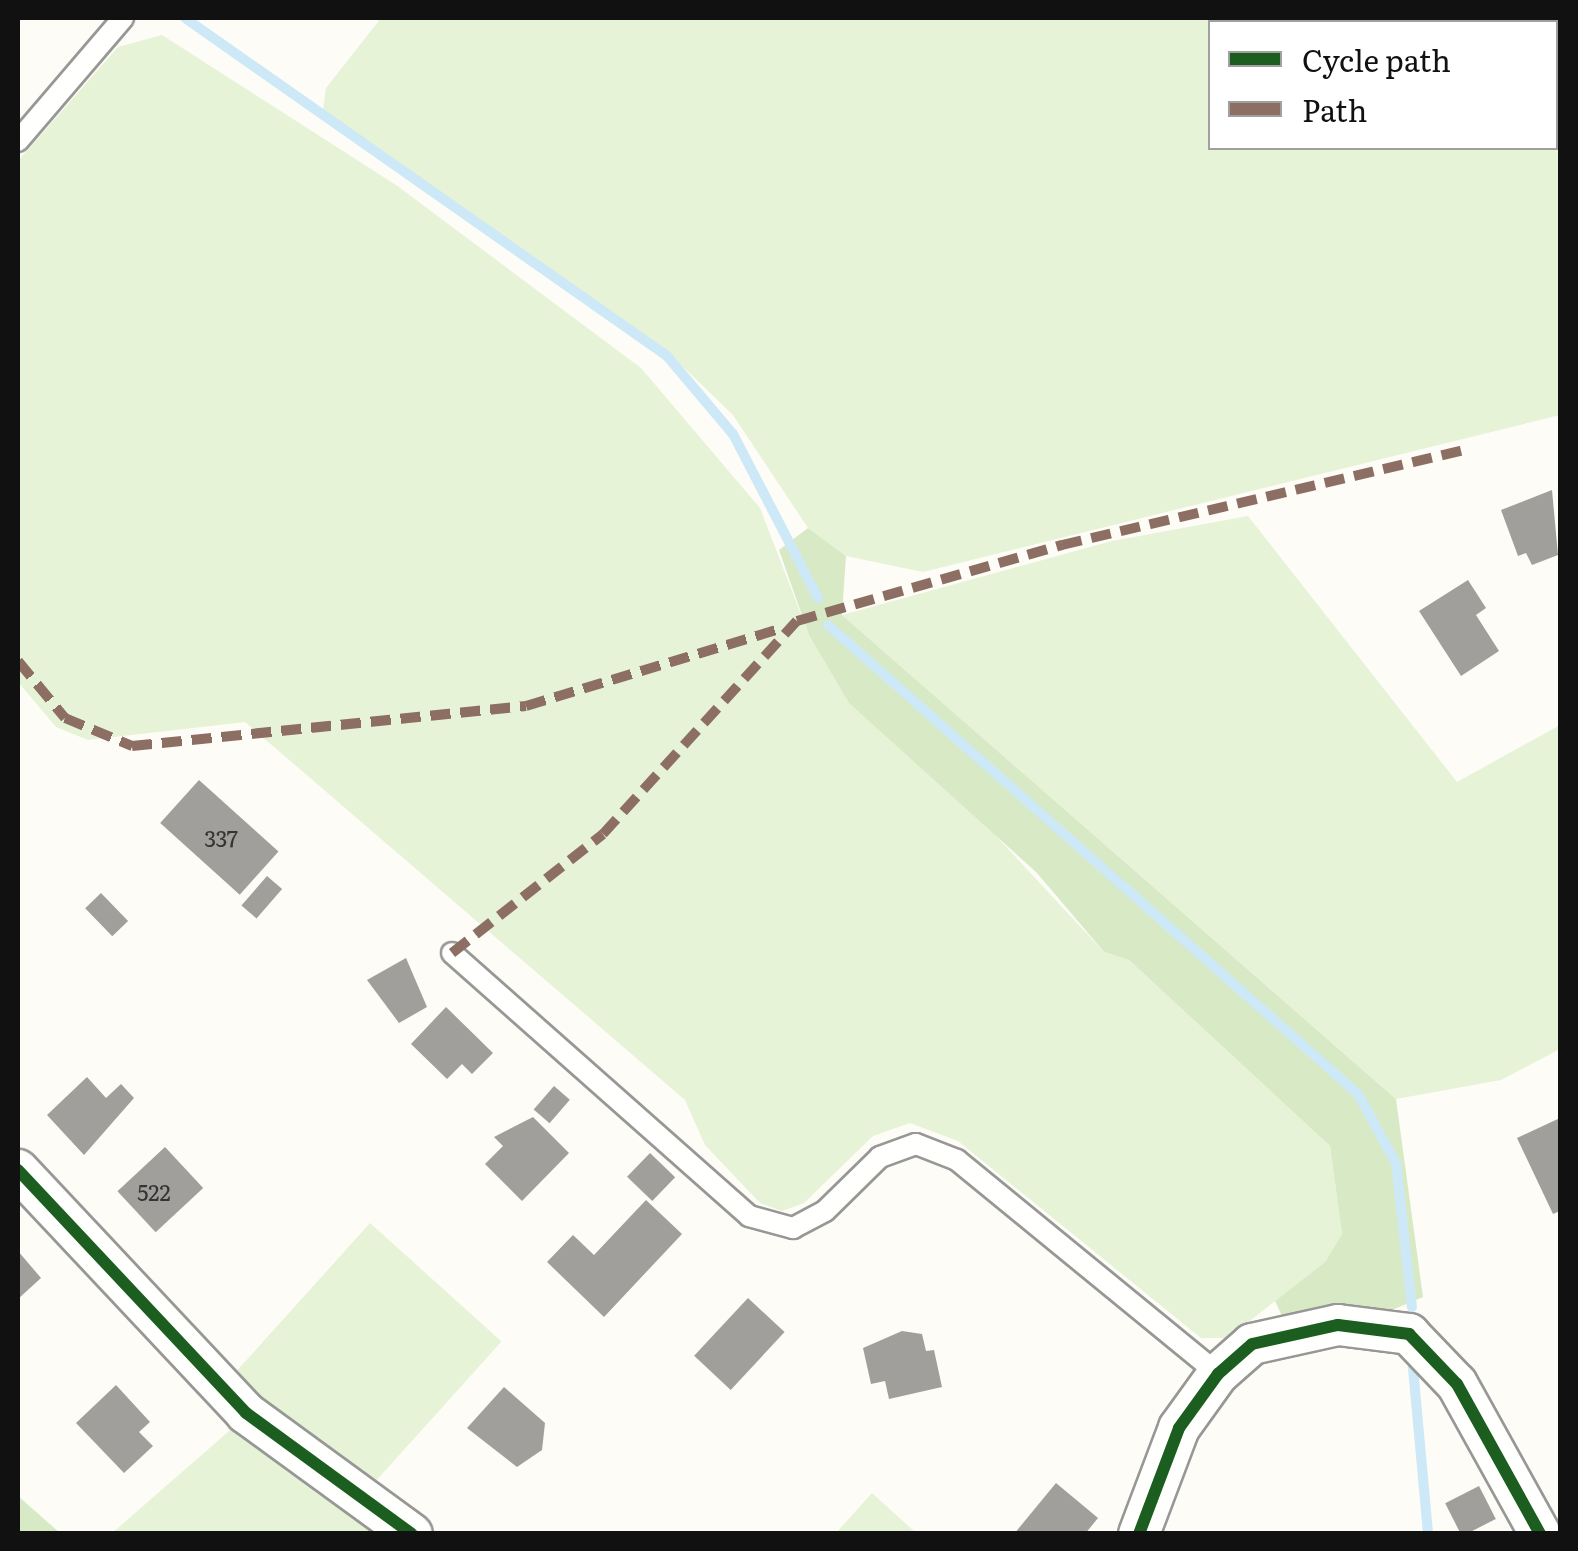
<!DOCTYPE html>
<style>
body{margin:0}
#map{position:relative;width:1578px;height:1551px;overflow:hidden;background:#fdfcf7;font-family:Literata,serif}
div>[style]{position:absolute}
.green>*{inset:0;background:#e7f3d7;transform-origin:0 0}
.forest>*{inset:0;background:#d8eac5}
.stream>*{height:10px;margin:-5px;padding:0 5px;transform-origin:5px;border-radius:5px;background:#cde8f7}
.building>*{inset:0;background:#a19f9c;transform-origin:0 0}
.roads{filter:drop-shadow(2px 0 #979795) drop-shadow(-2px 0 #979795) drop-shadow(0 2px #979795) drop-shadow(0 -2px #979795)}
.service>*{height:20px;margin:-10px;padding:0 10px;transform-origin:10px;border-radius:10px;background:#fffffe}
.minor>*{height:40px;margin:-20px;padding:0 20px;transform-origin:20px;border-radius:20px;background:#fffffe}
.quiet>*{height:10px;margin-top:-5px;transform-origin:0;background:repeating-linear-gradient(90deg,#8d6e63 0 20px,transparent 0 30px)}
.cycleway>*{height:12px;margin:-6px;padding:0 6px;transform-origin:6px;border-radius:6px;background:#1b5e20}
span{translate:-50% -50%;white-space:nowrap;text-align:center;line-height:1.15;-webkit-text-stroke:10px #fff;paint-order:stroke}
.number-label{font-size:22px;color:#353434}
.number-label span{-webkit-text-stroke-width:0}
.frame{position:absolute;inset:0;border:20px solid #111;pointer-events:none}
.legend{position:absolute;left:1208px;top:20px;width:350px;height:130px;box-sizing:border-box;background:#fff;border:2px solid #a0a0a0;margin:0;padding:12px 18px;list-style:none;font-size:30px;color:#111}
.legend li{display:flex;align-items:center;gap:20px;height:50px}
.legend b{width:50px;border:2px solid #a0a0a0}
</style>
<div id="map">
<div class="green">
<div style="clip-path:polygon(evenodd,381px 18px,1560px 18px,1560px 415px,923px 572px,846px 556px,808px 528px,733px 415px,674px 358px,323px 110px,326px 88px,381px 18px,1210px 22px,1556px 22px,1556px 148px,1210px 148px,1210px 22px)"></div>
<div style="clip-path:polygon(162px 35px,396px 185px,641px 368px,760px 508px,809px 635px,1104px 952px,1129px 960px,1330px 1146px,1342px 1234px,1325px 1262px,1228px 1338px,1201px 1338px,958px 1141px,910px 1123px,873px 1136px,804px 1203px,782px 1211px,760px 1203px,705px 1145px,685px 1100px,245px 722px,88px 740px,56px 727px,18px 682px,18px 161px,118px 47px)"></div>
<div style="clip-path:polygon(1248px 516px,1457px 782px,1560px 725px,1560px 1049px,1501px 1080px,1396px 1099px,842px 615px,1112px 541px)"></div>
<div style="left:370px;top:1223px;width:177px;height:209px;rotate:42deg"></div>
<div style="clip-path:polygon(236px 1425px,384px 1534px,111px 1534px)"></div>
<div style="clip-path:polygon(872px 1493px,916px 1533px,836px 1533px)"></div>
</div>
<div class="forest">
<div style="clip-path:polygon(808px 528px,846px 556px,842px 615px,1396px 1099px,1423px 1297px,1392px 1310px,1282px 1316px,1275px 1301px,1325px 1262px,1342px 1234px,1330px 1146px,1129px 960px,1104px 952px,1037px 873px,849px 703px,809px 635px,779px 550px)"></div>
<div style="clip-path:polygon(18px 1496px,60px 1533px,18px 1533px)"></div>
</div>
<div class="stream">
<div style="left:185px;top:18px;width:589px;rotate:35.04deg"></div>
<div style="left:667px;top:356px;width:102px;rotate:49.8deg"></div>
<div style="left:733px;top:434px;width:185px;rotate:62.6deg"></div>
<div style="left:828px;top:625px;width:708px;rotate:41.51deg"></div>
<div style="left:1358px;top:1094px;width:79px;rotate:61.2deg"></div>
<div style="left:1396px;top:1163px;width:145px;rotate:83.7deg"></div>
<div style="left:1412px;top:1357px;width:178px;rotate:84.8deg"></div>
</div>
<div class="building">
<div style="clip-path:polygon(1552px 490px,1558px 555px,1532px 565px,1526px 553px,1518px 556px,1501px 510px)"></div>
<div style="clip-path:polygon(1468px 580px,1486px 608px,1476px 615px,1499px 651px,1461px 676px,1419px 611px)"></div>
<div style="left:199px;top:780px;width:107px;height:58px;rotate:42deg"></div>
<div style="left:267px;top:876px;width:20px;height:39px;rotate:41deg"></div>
<div style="left:101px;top:893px;width:39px;height:22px;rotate:46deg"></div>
<div style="clip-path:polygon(406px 958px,427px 1007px,399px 1023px,367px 980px)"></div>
<div style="clip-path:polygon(446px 1007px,493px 1053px,472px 1074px,462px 1064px,447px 1079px,411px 1044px)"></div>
<div style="clip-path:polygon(87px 1077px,106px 1098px,121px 1084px,134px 1098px,84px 1155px,47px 1115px)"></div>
<div style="left:554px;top:1086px;width:21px;height:31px;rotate:41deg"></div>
<div style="clip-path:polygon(533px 1117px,569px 1153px,522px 1201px,485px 1164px,503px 1146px,494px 1137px)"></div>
<div style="clip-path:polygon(1560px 1118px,1560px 1211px,1553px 1214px,1517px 1138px)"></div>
<div style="left:165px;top:1147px;width:56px;height:65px;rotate:47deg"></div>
<div style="left:650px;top:1153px;width:35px;height:33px;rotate:44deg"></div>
<div style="clip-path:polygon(646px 1200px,682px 1234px,604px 1317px,547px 1262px,573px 1235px,594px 1255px)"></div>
<div style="clip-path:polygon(18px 1251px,41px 1278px,18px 1299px)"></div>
<div style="left:748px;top:1298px;width:50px;height:79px;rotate:43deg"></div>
<div style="clip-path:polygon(902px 1331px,922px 1334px,926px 1351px,934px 1350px,942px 1387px,889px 1399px,885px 1381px,871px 1384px,863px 1348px)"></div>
<div style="clip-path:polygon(116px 1385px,150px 1422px,139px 1432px,153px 1446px,124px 1473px,76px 1423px)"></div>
<div style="clip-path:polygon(504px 1387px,545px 1423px,542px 1450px,517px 1467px,467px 1428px)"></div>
<div style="clip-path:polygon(1056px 1483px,1098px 1518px,1085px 1534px,1014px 1534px)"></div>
<div style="left:1479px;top:1486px;width:37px;height:38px;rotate:63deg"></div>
</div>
<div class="roads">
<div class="service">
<div style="left:18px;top:141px;width:162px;rotate:-49.5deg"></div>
<div style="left:452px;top:953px;width:397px;rotate:41.5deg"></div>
<div style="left:749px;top:1216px;width:46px;rotate:15.3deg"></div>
<div style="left:793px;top:1228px;width:36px;rotate:-28deg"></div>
<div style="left:825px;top:1211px;width:77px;rotate:-44.5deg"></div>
<div style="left:880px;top:1157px;width:38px;rotate:-20deg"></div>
<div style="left:916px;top:1144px;width:44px;rotate:21.3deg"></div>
<div style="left:957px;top:1160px;width:338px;rotate:39.3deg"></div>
</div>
<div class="minor">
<div style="left:18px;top:1170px;width:333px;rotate:46.8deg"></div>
<div style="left:246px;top:1413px;width:205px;rotate:36.1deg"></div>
<div style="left:1139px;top:1534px;width:113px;rotate:-69.3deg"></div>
<div style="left:1179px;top:1428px;width:67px;rotate:-54.2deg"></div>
<div style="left:1218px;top:1374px;width:45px;rotate:-41.4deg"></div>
<div style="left:1252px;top:1344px;width:88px;rotate:-12.5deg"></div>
<div style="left:1338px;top:1325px;width:72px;rotate:7.2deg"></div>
<div style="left:1409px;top:1334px;width:69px;rotate:46.2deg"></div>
<div style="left:1457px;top:1384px;width:171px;rotate:61deg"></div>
</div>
</div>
<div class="quiet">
<div style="left:18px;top:661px;width:74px;rotate:50.5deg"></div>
<div style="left:65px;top:718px;width:73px;rotate:22.7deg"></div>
<div style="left:132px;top:746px;width:396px;rotate:-5.8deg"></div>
<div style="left:526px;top:706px;width:264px;rotate:-16.9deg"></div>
<div style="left:452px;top:953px;width:192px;rotate:-38.2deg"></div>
<div style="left:603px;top:834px;width:288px;rotate:-47.7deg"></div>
<div style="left:797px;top:621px;width:276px;rotate:-16deg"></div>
<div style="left:1062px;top:545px;width:416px;rotate:-13.3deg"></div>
</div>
<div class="cycleway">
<div style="left:18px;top:1170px;width:333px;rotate:46.8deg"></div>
<div style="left:246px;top:1413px;width:205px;rotate:36.1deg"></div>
<div style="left:1139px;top:1534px;width:113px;rotate:-69.3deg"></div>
<div style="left:1179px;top:1428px;width:67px;rotate:-54.2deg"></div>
<div style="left:1218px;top:1374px;width:45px;rotate:-41.4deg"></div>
<div style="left:1252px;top:1344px;width:88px;rotate:-12.5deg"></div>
<div style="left:1338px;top:1325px;width:72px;rotate:7.2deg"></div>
<div style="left:1409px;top:1334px;width:69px;rotate:46.2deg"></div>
<div style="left:1457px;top:1384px;width:171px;rotate:61deg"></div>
</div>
<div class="number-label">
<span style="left:221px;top:838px">337</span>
<span style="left:154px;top:1192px">522</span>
</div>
<div class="frame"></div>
<ul class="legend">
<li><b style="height:12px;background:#1b5e20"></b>Cycle path</li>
<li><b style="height:12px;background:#8d6e63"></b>Path</li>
</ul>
</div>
